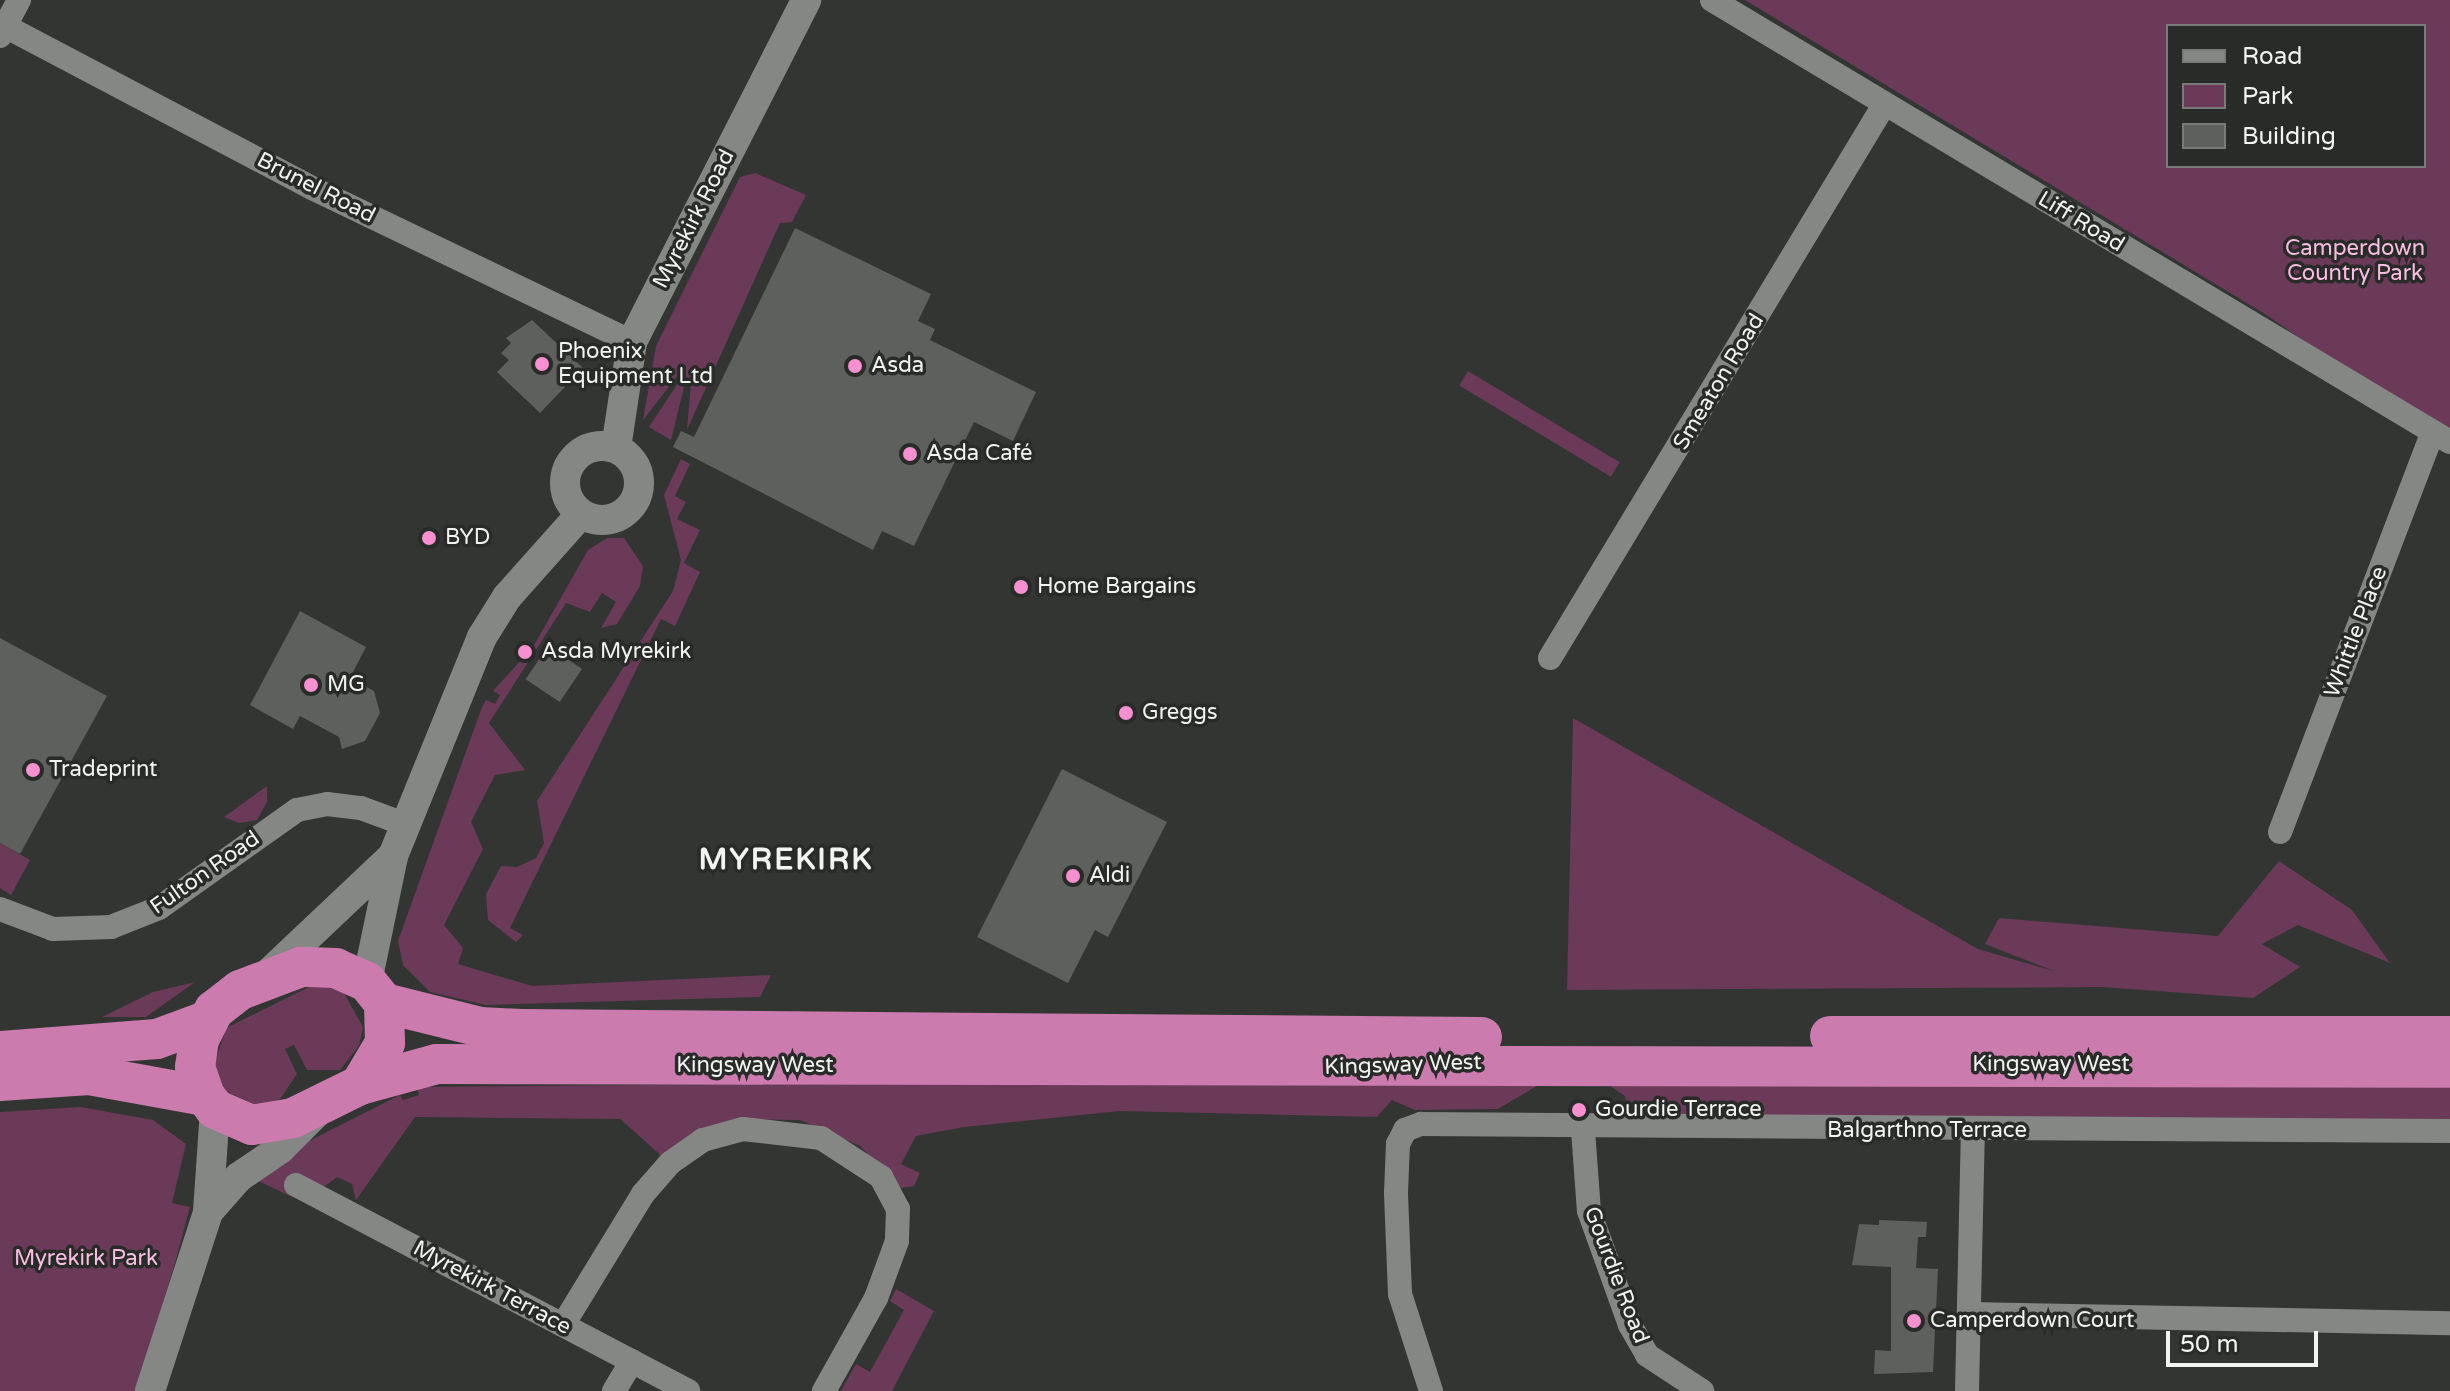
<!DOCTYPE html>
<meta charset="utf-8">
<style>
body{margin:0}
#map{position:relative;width:2450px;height:1391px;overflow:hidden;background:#323532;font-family:"Varela Round",sans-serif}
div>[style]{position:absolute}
.green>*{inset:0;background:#6a3a58;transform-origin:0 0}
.building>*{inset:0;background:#5d605d;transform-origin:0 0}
.minor>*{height:24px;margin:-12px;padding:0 12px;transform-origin:12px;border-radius:12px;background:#848783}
.tertiary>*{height:30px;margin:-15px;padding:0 15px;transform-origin:15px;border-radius:15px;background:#848783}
.tertiary>.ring{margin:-15px;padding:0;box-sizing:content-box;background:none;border:30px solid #848783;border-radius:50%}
.trunk>*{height:40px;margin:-20px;padding:0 20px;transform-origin:20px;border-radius:20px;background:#cc7bae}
.dots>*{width:22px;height:22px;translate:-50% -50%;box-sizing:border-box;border:4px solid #282b28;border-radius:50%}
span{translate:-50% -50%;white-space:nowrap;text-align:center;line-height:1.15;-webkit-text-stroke:7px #282b28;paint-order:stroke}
.street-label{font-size:22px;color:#f2f4f2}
.park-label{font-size:22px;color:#f9bee1}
.poi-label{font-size:22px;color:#f2f4f2}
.left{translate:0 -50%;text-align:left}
.district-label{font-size:30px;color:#f2f4f2;font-weight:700;letter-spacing:2px}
.legend{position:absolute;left:2166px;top:24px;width:260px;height:144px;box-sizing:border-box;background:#282b28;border:2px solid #797b79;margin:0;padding:10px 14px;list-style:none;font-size:24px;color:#f2f4f2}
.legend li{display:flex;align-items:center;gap:16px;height:40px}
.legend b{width:40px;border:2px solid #797b79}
.scale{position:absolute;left:2166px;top:1331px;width:152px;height:36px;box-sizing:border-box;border:4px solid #f2f4f2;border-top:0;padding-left:10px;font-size:24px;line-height:28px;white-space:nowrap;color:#f2f4f2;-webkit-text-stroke:6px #282b28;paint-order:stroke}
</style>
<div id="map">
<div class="green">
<div style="clip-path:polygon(evenodd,1745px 0,2450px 0,2450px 442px,2265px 314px,1745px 0,2168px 26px,2424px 26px,2424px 166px,2168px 166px,2168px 26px)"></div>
<div style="clip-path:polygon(755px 173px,806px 195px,792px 222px,780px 223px,687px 430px,691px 382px,678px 375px,643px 420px,656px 346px,740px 177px)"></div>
<div style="left:1468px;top:371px;width:177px;height:17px;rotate:31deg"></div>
<div style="clip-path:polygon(678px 383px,684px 387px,671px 440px,649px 427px)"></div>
<div style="clip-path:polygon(681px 459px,690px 464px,675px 496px,686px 502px,677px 519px,700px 530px,684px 563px,700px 572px,675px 626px,661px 619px,510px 928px,523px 935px,516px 942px,488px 920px,486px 894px,501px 866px,517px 867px,536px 858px,544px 843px,537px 801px,673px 591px,681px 560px,664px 495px)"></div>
<div style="clip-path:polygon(607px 538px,624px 538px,643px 566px,640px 586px,617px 624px,601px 628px,616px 602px,602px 593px,590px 612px,566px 603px,489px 723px,525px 770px,495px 775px,471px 822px,483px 849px,444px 925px,463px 948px,458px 964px,532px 986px,771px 975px,760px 997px,486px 1005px,430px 992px,403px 965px,398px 941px,482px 707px,486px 700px,495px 704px,500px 695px,493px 691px,533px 647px,588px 550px)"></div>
<div style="clip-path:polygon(1573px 718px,1978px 949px,2054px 971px,1985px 944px,1999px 918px,2218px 936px,2279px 861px,2352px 910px,2390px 963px,2298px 925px,2262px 944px,2300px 967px,2253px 998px,2102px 987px,1567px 990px)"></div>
<div style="clip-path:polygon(267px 786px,267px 802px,257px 820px,239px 823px,224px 817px)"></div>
<div style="clip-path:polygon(0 843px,30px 860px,11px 895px,0 888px)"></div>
<div style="clip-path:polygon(195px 982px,146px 1017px,102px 1017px,153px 992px)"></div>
<div style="clip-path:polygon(326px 986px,344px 993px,363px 1027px,359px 1046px,340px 1070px,307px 1070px,294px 1045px,285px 1049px,297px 1074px,280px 1099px,258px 1106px,223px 1090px,213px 1068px,226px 1028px,309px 987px)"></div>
<div style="clip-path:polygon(1552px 1077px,1498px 1109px,1415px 1110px,1392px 1100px,1377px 1117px,1119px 1111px,964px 1127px,916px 1136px,901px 1164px,920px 1173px,914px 1186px,901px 1188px,860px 1146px,800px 1120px,736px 1119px,664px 1158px,620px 1119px,415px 1117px,356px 1200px,352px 1184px,337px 1177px,321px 1189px,299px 1179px,290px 1196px,252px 1178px,271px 1160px,400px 1095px,403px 1100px,419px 1095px,417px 1087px)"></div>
<div style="clip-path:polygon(1598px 1078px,2450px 1085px,2450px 1124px,1629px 1121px,1625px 1096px)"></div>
<div style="clip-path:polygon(81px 1107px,153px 1120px,186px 1144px,172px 1203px,190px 1207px,175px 1263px,136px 1391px,0 1391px,0 1112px)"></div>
<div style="clip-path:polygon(896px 1289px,934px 1311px,892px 1391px,841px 1391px,856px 1364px,870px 1372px,904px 1310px,890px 1301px)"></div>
</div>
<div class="building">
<div style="clip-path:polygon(795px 228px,931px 294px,918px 321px,935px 329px,930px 340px,1036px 392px,1013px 441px,974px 422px,914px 546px,882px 531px,873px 550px,673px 447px,681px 431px,694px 437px)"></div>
<div style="clip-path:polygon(532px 320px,583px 368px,540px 413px,497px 372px,509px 360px,501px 353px,511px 343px,506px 338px)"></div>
<div style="clip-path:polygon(300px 611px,366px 647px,350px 678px,374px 691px,380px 713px,365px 741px,342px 749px,339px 737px,300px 716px,293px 729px,250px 705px)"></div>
<div style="clip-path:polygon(0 638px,107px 696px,20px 854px,0 843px)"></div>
<div style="left:548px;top:646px;width:41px;height:40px;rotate:34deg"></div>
<div style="clip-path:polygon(1062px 769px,1167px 822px,1108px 937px,1095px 930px,1068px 983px,977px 937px)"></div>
<div style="clip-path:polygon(1879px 1220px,1927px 1222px,1926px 1237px,1918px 1237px,1916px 1268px,1938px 1269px,1933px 1372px,1874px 1374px,1875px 1350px,1891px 1351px,1891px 1267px,1852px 1265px,1859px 1224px,1879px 1225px)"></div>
</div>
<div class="minor">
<div style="left:1712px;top:0;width:860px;rotate:30.92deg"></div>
<div style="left:5px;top:26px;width:349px;rotate:27.8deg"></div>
<div style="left:314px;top:189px;width:353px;rotate:25.7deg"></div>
<div style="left:0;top:36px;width:41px;rotate:-62.2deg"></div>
<div style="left:1550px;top:658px;width:646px;rotate:-58.87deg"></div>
<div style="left:2280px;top:832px;width:428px;rotate:-69.1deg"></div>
<div style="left:0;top:909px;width:57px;rotate:20.7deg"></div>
<div style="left:53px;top:929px;width:58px;rotate:-2deg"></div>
<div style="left:111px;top:927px;width:52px;rotate:-21.6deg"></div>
<div style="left:159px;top:908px;width:169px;rotate:-35.4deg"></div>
<div style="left:297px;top:810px;width:31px;rotate:-11deg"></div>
<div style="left:327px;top:804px;width:34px;rotate:7deg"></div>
<div style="left:361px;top:808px;width:49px;rotate:20.3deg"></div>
<div style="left:1583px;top:1130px;width:81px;rotate:85.8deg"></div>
<div style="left:1589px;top:1211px;width:121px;rotate:70.2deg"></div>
<div style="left:1630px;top:1325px;width:34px;rotate:60deg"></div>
<div style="left:1647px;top:1355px;width:66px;rotate:33.2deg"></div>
<div style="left:296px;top:1185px;width:443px;rotate:27.7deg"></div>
<div style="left:1969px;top:1314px;width:481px;rotate:1.1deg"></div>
<div style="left:563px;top:1325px;width:153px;rotate:-58.6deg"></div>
<div style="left:643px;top:1194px;width:41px;rotate:-48.9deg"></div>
<div style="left:670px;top:1163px;width:40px;rotate:-34.9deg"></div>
<div style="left:703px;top:1140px;width:41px;rotate:-15.4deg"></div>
<div style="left:743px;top:1129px;width:79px;rotate:6.6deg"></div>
<div style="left:821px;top:1138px;width:72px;rotate:33deg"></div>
<div style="left:881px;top:1177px;width:36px;rotate:62deg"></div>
<div style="left:898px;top:1209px;width:32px;rotate:92deg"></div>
<div style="left:897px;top:1241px;width:61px;rotate:110.2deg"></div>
<div style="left:876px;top:1298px;width:107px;rotate:119.2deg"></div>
<div style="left:614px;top:1391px;width:35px;rotate:-59deg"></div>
<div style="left:1431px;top:1391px;width:102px;rotate:-107.7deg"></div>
<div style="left:1400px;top:1294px;width:101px;rotate:-92.3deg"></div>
<div style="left:1396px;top:1193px;width:49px;rotate:-87.7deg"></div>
<div style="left:1398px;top:1144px;width:16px;rotate:-63deg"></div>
<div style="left:1405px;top:1130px;width:17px;rotate:-21deg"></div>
<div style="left:1421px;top:1124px;width:1029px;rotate:0.39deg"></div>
<div style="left:1967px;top:1391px;width:260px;rotate:-88.7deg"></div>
</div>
<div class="tertiary">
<div class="ring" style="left:565px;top:446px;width:44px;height:44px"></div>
<div style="left:616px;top:448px;width:107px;rotate:-81.4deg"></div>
<div style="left:632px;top:342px;width:384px;rotate:-63deg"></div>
<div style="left:267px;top:975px;width:173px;rotate:-43.4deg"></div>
<div style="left:367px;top:982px;width:129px;rotate:-78.3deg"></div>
<div style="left:393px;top:856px;width:236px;rotate:-67.9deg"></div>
<div style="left:482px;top:637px;width:47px;rotate:-58deg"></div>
<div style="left:507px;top:597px;width:111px;rotate:-48.3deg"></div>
<div style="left:208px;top:1212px;width:47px;rotate:-48.5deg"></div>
<div style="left:239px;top:1177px;width:50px;rotate:-34.3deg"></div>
<div style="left:280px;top:1149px;width:54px;rotate:-45deg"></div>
<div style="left:150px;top:1391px;width:188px;rotate:-72deg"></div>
<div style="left:208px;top:1212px;width:103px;rotate:-86.1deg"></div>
</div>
<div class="trunk">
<div style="left:384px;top:1003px;width:99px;rotate:14deg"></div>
<div style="left:480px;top:1027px;width:41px;rotate:2.8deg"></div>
<div style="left:521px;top:1029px;width:961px;rotate:0.48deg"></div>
<div style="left:1830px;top:1036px;width:620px"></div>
<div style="left:0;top:1051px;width:157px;rotate:-4.4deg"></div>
<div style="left:157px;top:1039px;width:52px;rotate:-20.2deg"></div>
<div style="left:0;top:1081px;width:89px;rotate:-3.9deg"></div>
<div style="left:89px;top:1075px;width:118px;rotate:10.3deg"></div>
<div style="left:360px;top:1085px;width:49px;rotate:-59.2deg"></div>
<div style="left:385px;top:1043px;width:40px;rotate:-91.4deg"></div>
<div style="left:384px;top:1003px;width:27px;rotate:-129deg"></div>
<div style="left:367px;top:982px;width:34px;rotate:-156deg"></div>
<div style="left:336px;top:968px;width:35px;rotate:-178deg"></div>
<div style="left:301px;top:967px;width:65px;rotate:159.3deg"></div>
<div style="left:240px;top:990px;width:33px;rotate:142deg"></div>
<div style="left:214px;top:1010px;width:33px;rotate:117deg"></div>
<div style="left:199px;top:1039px;width:28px;rotate:98deg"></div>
<div style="left:195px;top:1067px;width:31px;rotate:71deg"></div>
<div style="left:205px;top:1096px;width:16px;rotate:52deg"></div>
<div style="left:215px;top:1109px;width:40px;rotate:23.4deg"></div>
<div style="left:252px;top:1125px;width:42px;rotate:-9.7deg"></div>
<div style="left:293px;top:1118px;width:75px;rotate:-26.2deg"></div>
<div style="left:360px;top:1085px;width:80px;rotate:-15.3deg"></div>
<div style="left:437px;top:1064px;width:2013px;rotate:0.11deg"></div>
</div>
<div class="dots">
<div style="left:542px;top:364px;background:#f690d0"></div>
<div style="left:855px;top:366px;background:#f690d0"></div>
<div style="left:910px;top:454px;background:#f690d0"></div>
<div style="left:429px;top:538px;background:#f690d0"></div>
<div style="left:1021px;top:587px;background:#f690d0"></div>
<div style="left:525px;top:652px;background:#f690d0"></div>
<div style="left:311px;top:685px;background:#f690d0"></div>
<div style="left:1126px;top:713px;background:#f690d0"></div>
<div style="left:33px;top:770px;background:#f690d0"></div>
<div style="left:1073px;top:876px;background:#f690d0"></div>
<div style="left:1579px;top:1110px;background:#f690d0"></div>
<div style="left:1914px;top:1321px;background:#f690d0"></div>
</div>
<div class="street-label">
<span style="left:316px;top:188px;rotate:27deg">Brunel Road</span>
<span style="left:694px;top:219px;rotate:-63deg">Myrekirk Road</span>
<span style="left:2081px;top:222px;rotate:31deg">Liff Road</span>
<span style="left:1719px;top:382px;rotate:-59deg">Smeaton Road</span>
<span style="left:2356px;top:632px;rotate:-69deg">Whittle Place</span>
<span style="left:205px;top:873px;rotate:-35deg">Fulton Road</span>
<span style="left:1403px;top:1065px;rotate:-2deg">Kingsway West</span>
<span style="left:2051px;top:1065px">Kingsway West</span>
<span style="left:755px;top:1066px">Kingsway West</span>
<span style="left:1927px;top:1131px">Balgarthno Terrace</span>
<span style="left:1616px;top:1275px;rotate:69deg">Gourdie Road</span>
<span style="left:492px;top:1288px;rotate:28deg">Myrekirk Terrace</span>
</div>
<div class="park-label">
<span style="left:2355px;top:261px">Camperdown<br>Country Park</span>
<span style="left:86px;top:1259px">Myrekirk Park</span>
</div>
<div class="poi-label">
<span class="left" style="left:558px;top:364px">Phoenix<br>Equipment Ltd</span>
<span class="left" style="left:871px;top:366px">Asda</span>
<span class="left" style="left:926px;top:454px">Asda Café</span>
<span class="left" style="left:445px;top:538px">BYD</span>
<span class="left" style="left:1037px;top:587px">Home Bargains</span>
<span class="left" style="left:541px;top:652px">Asda Myrekirk</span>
<span class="left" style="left:327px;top:685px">MG</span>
<span class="left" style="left:1142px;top:713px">Greggs</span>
<span class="left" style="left:49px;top:770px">Tradeprint</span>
<span class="left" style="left:1089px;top:876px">Aldi</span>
<span class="left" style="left:1595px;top:1110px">Gourdie Terrace</span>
<span class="left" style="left:1930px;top:1321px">Camperdown Court</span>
</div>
<div class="district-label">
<span style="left:786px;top:860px">MYREKIRK</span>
</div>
<ul class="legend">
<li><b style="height:10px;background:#848783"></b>Road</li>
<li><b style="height:22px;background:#6a3a58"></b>Park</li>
<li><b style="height:22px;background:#5d605d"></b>Building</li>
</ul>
<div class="scale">50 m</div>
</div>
